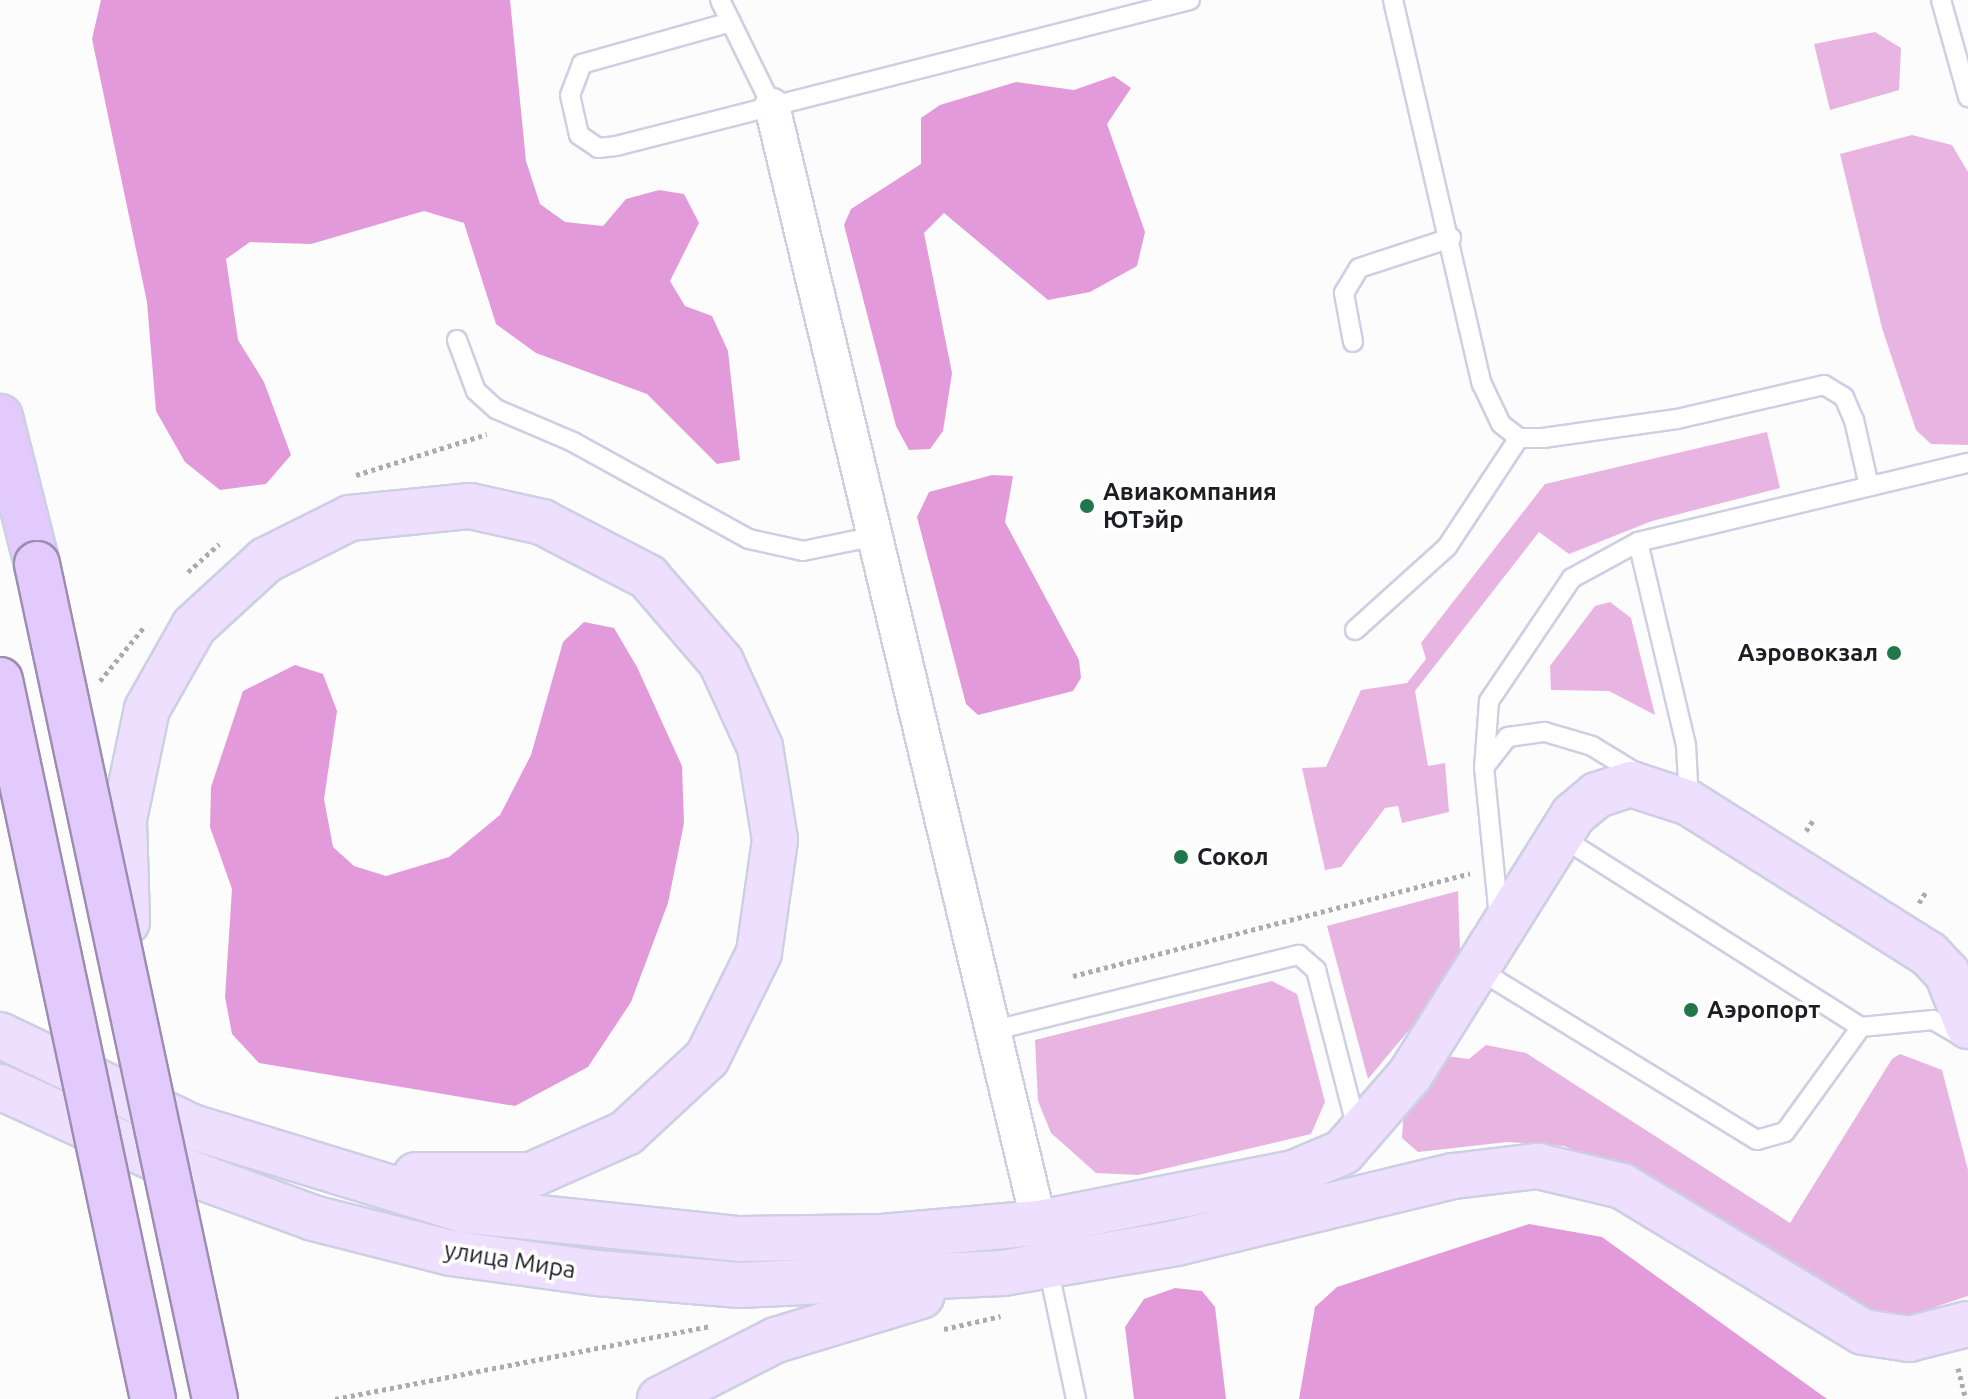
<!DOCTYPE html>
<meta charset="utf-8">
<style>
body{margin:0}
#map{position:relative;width:1968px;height:1399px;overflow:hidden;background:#fcfcfc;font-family:Ubuntu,sans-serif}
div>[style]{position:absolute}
.green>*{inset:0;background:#e8b4e1}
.forest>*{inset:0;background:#e39adb}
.path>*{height:5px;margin-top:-2.5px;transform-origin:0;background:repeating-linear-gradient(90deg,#acacae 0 4px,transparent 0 8px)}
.roads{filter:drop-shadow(2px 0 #cdcfe3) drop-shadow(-2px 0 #cdcfe3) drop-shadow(0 2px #cdcfe3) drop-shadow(0 -2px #cdcfe3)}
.lane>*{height:18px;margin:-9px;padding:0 9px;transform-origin:9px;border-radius:9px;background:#fff}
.street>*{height:34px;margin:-17px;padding:0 17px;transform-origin:17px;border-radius:17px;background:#fff}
.primary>*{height:44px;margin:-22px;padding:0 22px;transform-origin:22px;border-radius:22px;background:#eedffe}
.highway>*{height:44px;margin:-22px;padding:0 22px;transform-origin:22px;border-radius:22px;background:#e2cafd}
.bridges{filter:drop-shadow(2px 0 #9d8db1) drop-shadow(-2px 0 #9d8db1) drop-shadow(0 2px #9d8db1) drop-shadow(0 -2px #9d8db1)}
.highway-bridge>*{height:44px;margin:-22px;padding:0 22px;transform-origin:22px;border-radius:22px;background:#e2cafd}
.dots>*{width:22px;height:22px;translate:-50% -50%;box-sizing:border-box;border:4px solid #fff;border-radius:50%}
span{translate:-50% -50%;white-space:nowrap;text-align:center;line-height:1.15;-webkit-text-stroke:7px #fff;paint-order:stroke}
.poi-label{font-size:24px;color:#1d1d24;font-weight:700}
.left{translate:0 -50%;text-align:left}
.right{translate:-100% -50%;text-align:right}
.street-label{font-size:24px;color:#1d1d24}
</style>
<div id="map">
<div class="green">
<div style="clip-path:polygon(1875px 32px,1901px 48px,1899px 90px,1830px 110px,1814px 44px)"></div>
<div style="clip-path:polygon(1912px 135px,1952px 145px,1968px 172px,1968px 445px,1931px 444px,1916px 430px,1882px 328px,1840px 154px)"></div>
<div style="clip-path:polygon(1767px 432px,1780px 488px,1652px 521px,1569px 554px,1539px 532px,1415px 691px,1428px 766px,1445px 763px,1449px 812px,1402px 823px,1398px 806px,1385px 808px,1341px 867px,1325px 870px,1302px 768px,1326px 767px,1361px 690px,1407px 683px,1426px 659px,1421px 643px,1545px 484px)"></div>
<div style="clip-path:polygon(1610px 602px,1631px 618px,1655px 715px,1609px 691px,1551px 690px,1550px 666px,1595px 606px)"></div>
<div style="clip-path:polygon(1458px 891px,1460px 951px,1430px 1005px,1368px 1079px,1327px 926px)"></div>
<div style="clip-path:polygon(1272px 981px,1297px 994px,1325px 1102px,1311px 1134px,1138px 1175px,1096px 1173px,1051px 1133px,1038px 1101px,1035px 1040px)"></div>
<div style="clip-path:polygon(1486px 1045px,1526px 1053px,1790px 1223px,1892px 1059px,1900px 1054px,1942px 1070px,1968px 1170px,1968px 1296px,1911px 1315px,1867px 1318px,1627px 1171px,1564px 1146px,1507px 1142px,1418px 1152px,1402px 1138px,1403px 1121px,1446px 1056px,1469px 1059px)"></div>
</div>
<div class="forest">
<div style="clip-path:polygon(101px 0,510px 0,526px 161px,540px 204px,565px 222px,603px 226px,626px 199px,659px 190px,684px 194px,699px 223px,670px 281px,685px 306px,712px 316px,728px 351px,740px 460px,717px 464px,647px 394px,536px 353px,496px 324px,464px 223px,424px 211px,311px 244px,250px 242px,226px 259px,238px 340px,264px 382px,291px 455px,266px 484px,220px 490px,185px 462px,156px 411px,147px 302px,92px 39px)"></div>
<div style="clip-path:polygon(1114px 76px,1131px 88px,1107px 124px,1145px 232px,1137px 266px,1090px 292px,1048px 300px,944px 213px,924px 233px,952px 373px,943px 431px,930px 449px,909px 450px,896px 426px,844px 225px,851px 209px,921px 164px,921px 118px,940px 105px,1016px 82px,1074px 90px)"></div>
<div style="clip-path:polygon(992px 475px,1013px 476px,1005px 522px,1079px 660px,1081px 678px,1073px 691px,978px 715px,966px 704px,917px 517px,929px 492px)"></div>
<div style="clip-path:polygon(584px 622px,614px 628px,637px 667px,682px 766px,684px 823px,668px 903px,631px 1002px,588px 1067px,515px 1106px,259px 1063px,232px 1034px,225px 997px,232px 889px,210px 827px,211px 787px,243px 691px,295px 665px,323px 674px,337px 711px,324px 799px,333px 847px,354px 866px,386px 876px,449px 857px,500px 815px,531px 755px,563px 642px)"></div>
<div style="clip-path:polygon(1529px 1224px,1602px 1237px,1827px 1399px,1299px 1399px,1315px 1307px,1337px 1287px)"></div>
<div style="clip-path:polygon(1175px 1288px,1202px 1291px,1215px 1307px,1226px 1399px,1134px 1399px,1125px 1327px,1144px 1299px)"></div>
</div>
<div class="path">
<div style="left:356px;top:475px;width:137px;rotate:-17.4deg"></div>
<div style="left:188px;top:572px;width:42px;rotate:-42.1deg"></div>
<div style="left:100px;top:681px;width:70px;rotate:-50.8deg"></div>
<div style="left:1806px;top:831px;width:14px;rotate:-56deg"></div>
<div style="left:1919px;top:903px;width:15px;rotate:-58deg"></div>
<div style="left:1073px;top:976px;width:410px;rotate:-14.5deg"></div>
<div style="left:944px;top:1329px;width:58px;rotate:-12.8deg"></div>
<div style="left:1958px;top:1368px;width:32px;rotate:76deg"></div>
<div style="left:335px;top:1399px;width:382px;rotate:-11deg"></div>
</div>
<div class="roads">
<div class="lane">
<div style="left:720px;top:0;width:118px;rotate:63.9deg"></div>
<div style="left:1393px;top:0;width:394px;rotate:77deg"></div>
<div style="left:1482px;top:384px;width:44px;rotate:64.6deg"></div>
<div style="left:1501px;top:424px;width:23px;rotate:38deg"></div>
<div style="left:1519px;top:438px;width:24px"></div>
<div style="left:1543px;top:438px;width:135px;rotate:-8.1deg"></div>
<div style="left:1677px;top:419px;width:151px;rotate:-13deg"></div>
<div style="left:1824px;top:385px;width:23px;rotate:31deg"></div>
<div style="left:1844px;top:397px;width:25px;rotate:67deg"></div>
<div style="left:1854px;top:420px;width:68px;rotate:77.2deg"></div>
<div style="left:1941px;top:0;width:101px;rotate:74.4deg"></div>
<div style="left:731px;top:22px;width:155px;rotate:164.3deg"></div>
<div style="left:582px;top:64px;width:33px;rotate:111deg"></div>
<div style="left:570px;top:95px;width:41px;rotate:77.3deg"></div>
<div style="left:579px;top:135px;width:23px;rotate:34deg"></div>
<div style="left:598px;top:148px;width:18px;rotate:-6deg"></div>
<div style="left:616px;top:146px;width:592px;rotate:-14.27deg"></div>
<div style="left:457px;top:340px;width:54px;rotate:69.6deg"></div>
<div style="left:476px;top:391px;width:27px;rotate:42deg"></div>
<div style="left:496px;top:409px;width:84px;rotate:23.2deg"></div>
<div style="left:573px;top:442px;width:201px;rotate:28.9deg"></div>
<div style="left:749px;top:539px;width:55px;rotate:12.5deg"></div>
<div style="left:803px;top:551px;width:75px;rotate:-11.6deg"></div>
<div style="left:1353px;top:342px;width:50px;rotate:-100.4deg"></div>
<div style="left:1344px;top:293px;width:29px;rotate:-59deg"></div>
<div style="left:1359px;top:268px;width:97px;rotate:-18.1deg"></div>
<div style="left:1638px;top:542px;width:209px;rotate:76.7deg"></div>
<div style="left:1686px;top:745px;width:57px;rotate:87deg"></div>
<div style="left:1355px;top:630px;width:124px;rotate:-42.1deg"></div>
<div style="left:1447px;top:547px;width:131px;rotate:-56.6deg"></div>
<div style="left:1485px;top:766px;width:37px;rotate:-52deg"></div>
<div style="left:1508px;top:737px;width:37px;rotate:-8deg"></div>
<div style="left:1545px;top:732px;width:49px;rotate:16.6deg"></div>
<div style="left:1592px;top:746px;width:57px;rotate:31.5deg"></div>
<div style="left:1558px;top:835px;width:359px;rotate:32.4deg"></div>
<div style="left:1861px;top:1027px;width:72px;rotate:-5.6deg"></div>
<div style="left:1933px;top:1020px;width:34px;rotate:30deg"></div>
<div style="left:1499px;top:917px;width:150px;rotate:-95.7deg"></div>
<div style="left:1484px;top:768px;width:67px;rotate:-85.7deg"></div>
<div style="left:1489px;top:701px;width:148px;rotate:-56deg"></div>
<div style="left:1572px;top:578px;width:75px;rotate:-28.6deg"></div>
<div style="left:1638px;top:542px;width:339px;rotate:-13.5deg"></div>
<div style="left:1476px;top:968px;width:329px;rotate:31.5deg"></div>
<div style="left:1757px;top:1140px;width:29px;rotate:-16deg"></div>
<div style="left:1785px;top:1132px;width:130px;rotate:-54.1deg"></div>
<div style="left:995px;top:1030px;width:313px;rotate:-13.9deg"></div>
<div style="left:1299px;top:955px;width:23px;rotate:41deg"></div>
<div style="left:1316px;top:970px;width:167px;rotate:75.5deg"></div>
<div style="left:1048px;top:1267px;width:135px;rotate:78deg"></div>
</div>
<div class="street">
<div style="left:772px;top:106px;width:1148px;rotate:76.56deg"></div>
</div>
<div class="primary">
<div style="left:127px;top:922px;width:103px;rotate:-91.7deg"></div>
<div style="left:124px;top:819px;width:112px;rotate:-78.2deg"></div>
<div style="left:147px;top:709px;width:95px;rotate:-60.5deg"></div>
<div style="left:194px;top:626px;width:98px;rotate:-42.5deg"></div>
<div style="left:266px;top:560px;width:94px;rotate:-26.6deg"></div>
<div style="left:350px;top:518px;width:121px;rotate:-5.7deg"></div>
<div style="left:470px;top:506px;width:74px;rotate:12.5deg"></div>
<div style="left:542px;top:522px;width:119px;rotate:27.4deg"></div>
<div style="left:648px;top:577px;width:112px;rotate:49.3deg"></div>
<div style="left:721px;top:662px;width:94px;rotate:65.4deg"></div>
<div style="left:760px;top:747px;width:94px;rotate:80.8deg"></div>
<div style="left:775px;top:840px;width:114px;rotate:98.1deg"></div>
<div style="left:759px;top:953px;width:117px;rotate:116.3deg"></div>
<div style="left:707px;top:1058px;width:110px;rotate:137.2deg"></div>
<div style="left:626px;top:1133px;width:104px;rotate:156.1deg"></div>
<div style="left:531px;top:1175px;width:115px;rotate:180deg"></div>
<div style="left:0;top:1035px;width:213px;rotate:25.6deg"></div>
<div style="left:192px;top:1127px;width:283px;rotate:17deg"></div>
<div style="left:463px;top:1210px;width:280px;rotate:6deg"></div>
<div style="left:741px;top:1239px;width:141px;rotate:-0.8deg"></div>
<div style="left:882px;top:1237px;width:158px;rotate:-5.1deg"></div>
<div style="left:1039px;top:1223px;width:260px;rotate:-11.1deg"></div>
<div style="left:1294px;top:1173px;width:53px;rotate:-23.2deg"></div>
<div style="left:1343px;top:1152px;width:102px;rotate:-49deg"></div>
<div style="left:1410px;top:1075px;width:307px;rotate:-57.9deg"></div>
<div style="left:1573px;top:815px;width:31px;rotate:-40deg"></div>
<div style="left:1597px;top:795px;width:36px;rotate:-18deg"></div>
<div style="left:1631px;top:784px;width:61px;rotate:18.1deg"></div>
<div style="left:1689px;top:803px;width:284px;rotate:32.2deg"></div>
<div style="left:1929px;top:954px;width:26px;rotate:47deg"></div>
<div style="left:1947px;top:973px;width:57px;rotate:68.4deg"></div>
<div style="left:0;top:1087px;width:192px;rotate:24.7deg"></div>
<div style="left:174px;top:1167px;width:148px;rotate:20.1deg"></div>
<div style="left:313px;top:1218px;width:142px;rotate:14.2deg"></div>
<div style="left:451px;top:1253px;width:147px;rotate:7.8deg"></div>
<div style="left:597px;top:1273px;width:143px;rotate:4.8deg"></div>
<div style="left:739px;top:1285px;width:264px;rotate:-2.6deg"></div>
<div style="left:1003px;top:1273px;width:176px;rotate:-9.8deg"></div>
<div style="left:1176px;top:1243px;width:286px;rotate:-13.6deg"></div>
<div style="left:1454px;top:1176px;width:85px;rotate:-6.8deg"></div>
<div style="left:1538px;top:1166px;width:86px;rotate:13.4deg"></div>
<div style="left:1622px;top:1186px;width:282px;rotate:31.2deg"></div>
<div style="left:1863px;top:1332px;width:47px;rotate:8.7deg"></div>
<div style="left:1909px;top:1339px;width:61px;rotate:-14.3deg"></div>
<div style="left:660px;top:1399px;width:130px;rotate:-27deg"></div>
<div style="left:776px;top:1340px;width:152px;rotate:-16.9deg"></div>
</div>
<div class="highway">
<div style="left:0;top:417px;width:152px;rotate:75.9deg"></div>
</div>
</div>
<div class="bridges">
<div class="highway-bridge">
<div style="left:37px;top:564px;width:854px;rotate:77.97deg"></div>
<div style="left:0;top:680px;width:735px;rotate:77.99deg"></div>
</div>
</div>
<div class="dots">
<div style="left:1087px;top:506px;background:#20774a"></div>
<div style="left:1894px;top:653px;background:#20774a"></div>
<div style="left:1181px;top:857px;background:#20774a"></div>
<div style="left:1691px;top:1010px;background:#20774a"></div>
</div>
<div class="poi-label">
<span class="left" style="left:1103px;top:506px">Авиакомпания<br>ЮТэйр</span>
<span class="right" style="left:1878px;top:653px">Аэровокзал</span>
<span class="left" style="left:1197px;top:857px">Сокол</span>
<span class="left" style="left:1707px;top:1010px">Аэропорт</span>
</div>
<div class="street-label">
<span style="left:510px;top:1260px;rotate:9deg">улица Мира</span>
</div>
</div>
